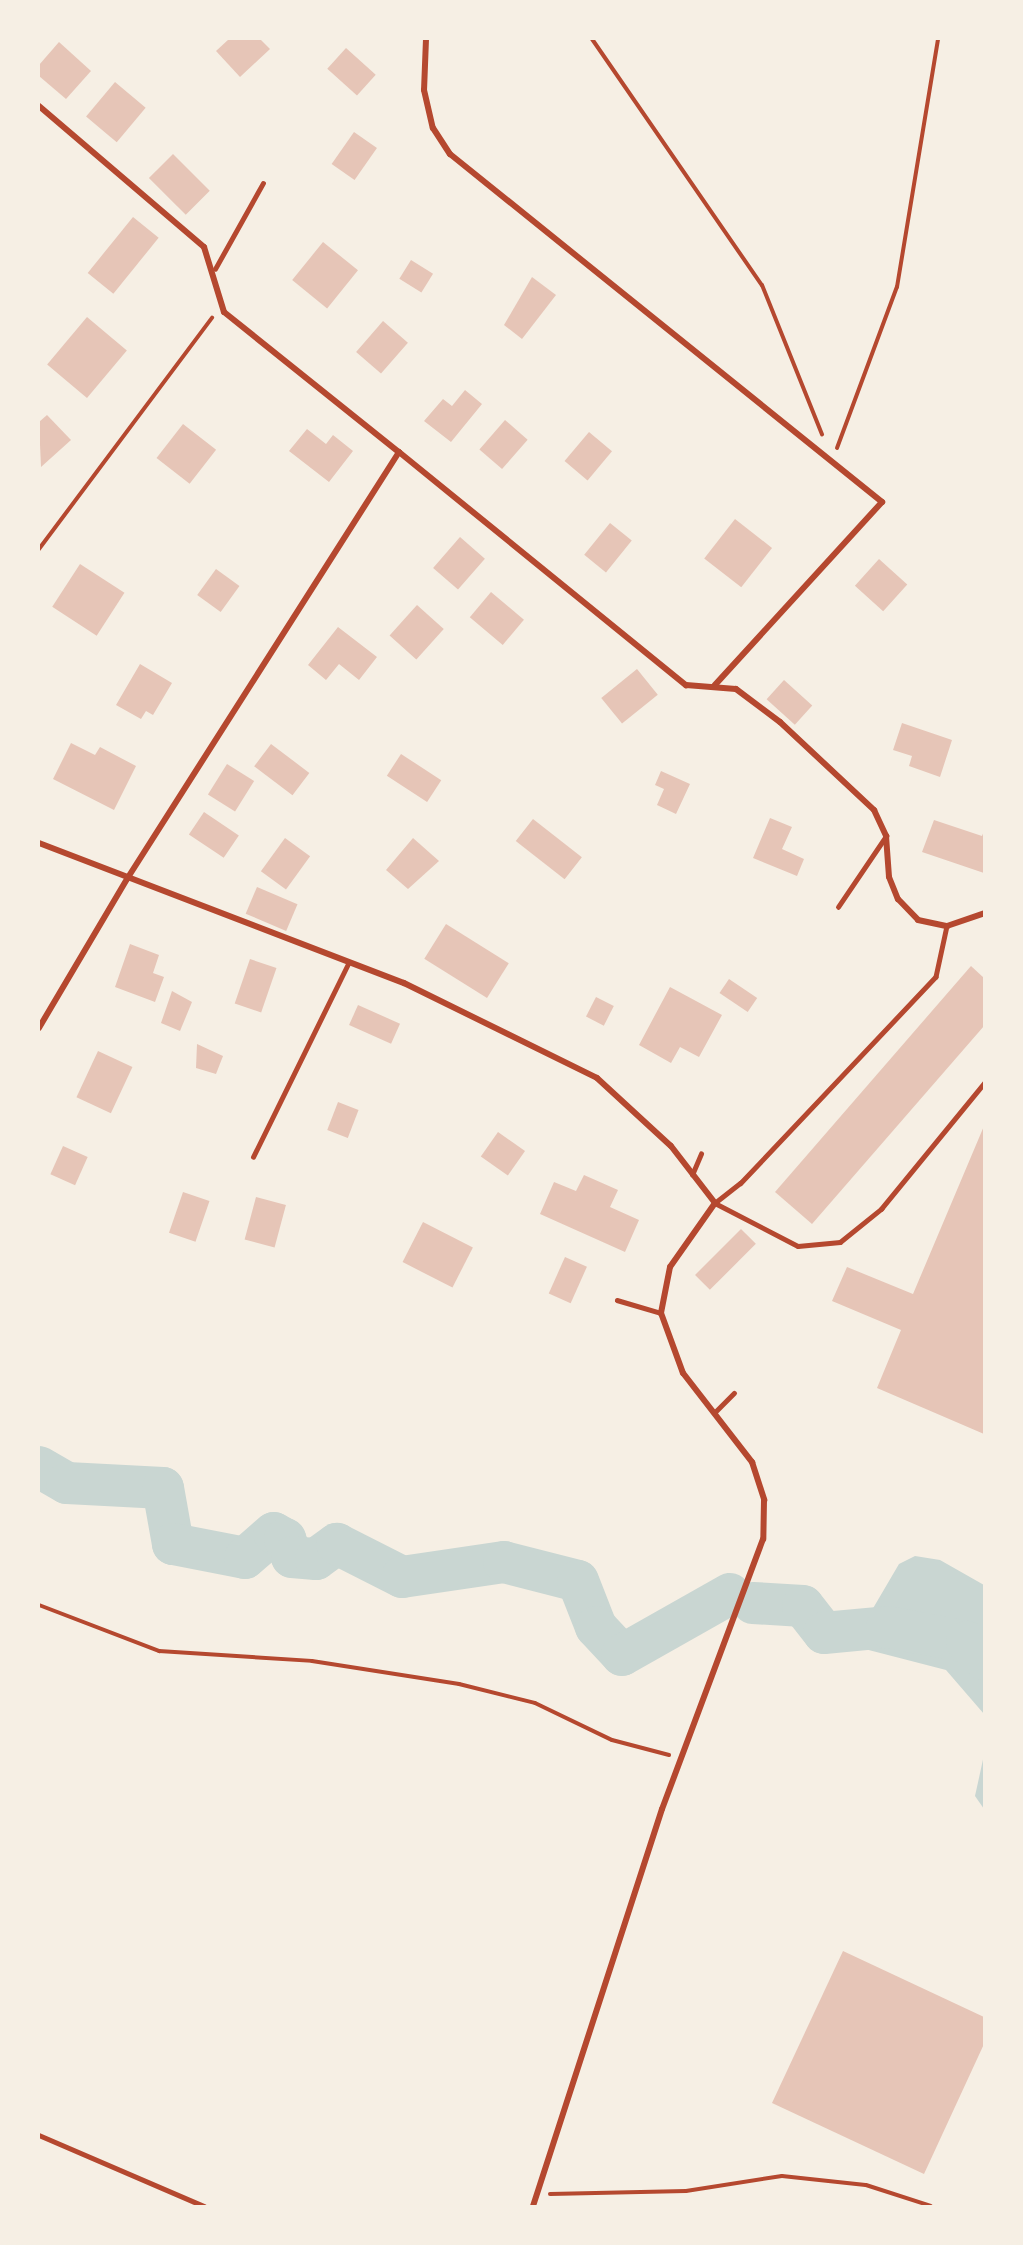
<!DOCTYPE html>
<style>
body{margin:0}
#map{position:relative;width:1023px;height:2245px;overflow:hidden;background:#f6efe4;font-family:"DM Sans",sans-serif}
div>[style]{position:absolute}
.water>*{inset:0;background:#c9d6d2}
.river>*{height:42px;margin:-21px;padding:0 21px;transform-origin:21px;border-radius:21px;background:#c9d6d2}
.building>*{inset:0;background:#e6c5b7;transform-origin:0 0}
.path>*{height:4px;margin:-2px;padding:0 2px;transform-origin:2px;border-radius:2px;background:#b5482f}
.service>*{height:4.5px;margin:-2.25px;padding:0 2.25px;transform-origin:2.25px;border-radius:2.25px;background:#b5482f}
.minor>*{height:6px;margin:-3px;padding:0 3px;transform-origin:3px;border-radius:3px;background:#b5482f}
span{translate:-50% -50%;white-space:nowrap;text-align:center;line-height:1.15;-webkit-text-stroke:4.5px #f6efe4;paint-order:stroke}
.frame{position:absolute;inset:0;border:40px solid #f6efe4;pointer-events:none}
</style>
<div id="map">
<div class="water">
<div style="clip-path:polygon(915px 1556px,940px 1560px,984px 1585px,984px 1714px,946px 1670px,857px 1647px,855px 1639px,899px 1564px)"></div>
<div style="clip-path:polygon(984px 1755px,984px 1809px,975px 1796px)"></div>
</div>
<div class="river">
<div style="left:39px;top:1467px;width:32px;rotate:30deg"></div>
<div style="left:67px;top:1483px;width:96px;rotate:3deg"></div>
<div style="left:163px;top:1488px;width:57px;rotate:79.9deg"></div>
<div style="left:173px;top:1544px;width:73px;rotate:11deg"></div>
<div style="left:245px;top:1558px;width:38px;rotate:-41deg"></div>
<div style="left:274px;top:1533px;width:13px;rotate:29deg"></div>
<div style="left:285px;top:1539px;width:19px;rotate:69deg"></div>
<div style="left:292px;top:1557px;width:24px;rotate:5deg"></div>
<div style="left:316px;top:1559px;width:26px;rotate:-36deg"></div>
<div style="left:337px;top:1544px;width:73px;rotate:26.9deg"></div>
<div style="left:402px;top:1577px;width:103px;rotate:-8.4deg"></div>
<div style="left:504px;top:1562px;width:76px;rotate:14.4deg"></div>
<div style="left:578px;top:1581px;width:49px;rotate:68.6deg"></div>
<div style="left:596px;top:1627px;width:38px;rotate:47deg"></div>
<div style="left:622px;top:1655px;width:124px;rotate:-29.5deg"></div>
<div style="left:753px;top:1603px;width:50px;rotate:3.4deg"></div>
<div style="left:803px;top:1606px;width:34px;rotate:52deg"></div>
<div style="left:824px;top:1633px;width:63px;rotate:-5.4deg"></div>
<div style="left:887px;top:1627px;width:81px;rotate:10.6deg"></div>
<div style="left:967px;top:1642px;width:24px;rotate:45deg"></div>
</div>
<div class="building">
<div style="clip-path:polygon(229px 39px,260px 39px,270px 49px,240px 77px,216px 51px)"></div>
<div style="clip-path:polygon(59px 42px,91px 71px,66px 99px,39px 76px,39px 65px)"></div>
<div style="left:346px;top:48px;width:40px;height:28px;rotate:42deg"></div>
<div style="left:115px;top:82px;width:40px;height:45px;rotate:40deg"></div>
<div style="left:354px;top:132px;width:28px;height:39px;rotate:35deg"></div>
<div style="left:173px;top:154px;width:52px;height:34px;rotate:45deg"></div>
<div style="left:133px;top:217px;width:33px;height:72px;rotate:39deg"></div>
<div style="left:323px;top:242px;width:45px;height:49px;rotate:39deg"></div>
<div style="left:411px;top:260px;width:26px;height:22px;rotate:32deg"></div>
<div style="clip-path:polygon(532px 277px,556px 295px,522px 339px,504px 325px)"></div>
<div style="left:87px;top:317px;width:52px;height:62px;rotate:40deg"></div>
<div style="left:383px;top:321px;width:33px;height:41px;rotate:41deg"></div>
<div style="clip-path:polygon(465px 390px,482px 404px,451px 442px,424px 421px,443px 399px,452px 406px)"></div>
<div style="clip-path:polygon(47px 415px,71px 440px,41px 467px,39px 422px)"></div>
<div style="left:505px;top:420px;width:30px;height:39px;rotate:41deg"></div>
<div style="left:183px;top:424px;width:42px;height:43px;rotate:38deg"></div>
<div style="clip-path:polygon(307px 429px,326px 444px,333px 435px,353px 451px,329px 482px,289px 451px)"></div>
<div style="left:589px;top:432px;width:30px;height:38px;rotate:40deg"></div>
<div style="left:735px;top:519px;width:47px;height:50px;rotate:38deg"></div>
<div style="left:610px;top:523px;width:28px;height:41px;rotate:39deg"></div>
<div style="left:460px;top:537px;width:33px;height:41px;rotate:41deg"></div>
<div style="left:879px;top:559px;width:38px;height:36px;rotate:42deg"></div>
<div style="left:80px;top:564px;width:53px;height:51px;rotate:33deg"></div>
<div style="left:216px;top:569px;width:29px;height:32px;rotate:36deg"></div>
<div style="left:491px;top:592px;width:43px;height:33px;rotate:40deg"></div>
<div style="left:417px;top:605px;width:36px;height:41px;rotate:42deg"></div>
<div style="clip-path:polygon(338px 627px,377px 657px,359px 680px,339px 664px,326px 680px,308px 665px)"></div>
<div style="clip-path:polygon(140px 664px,172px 683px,153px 715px,146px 711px,141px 719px,116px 705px)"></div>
<div style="left:637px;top:669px;width:33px;height:46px;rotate:51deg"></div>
<div style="left:784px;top:680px;width:38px;height:26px;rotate:42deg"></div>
<div style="clip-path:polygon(902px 723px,952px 740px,940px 777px,909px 766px,912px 756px,893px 750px)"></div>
<div style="clip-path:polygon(71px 743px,95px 755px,100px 747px,136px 766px,114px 810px,53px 779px)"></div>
<div style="left:271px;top:744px;width:48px;height:28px;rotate:37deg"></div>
<div style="left:401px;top:754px;width:48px;height:26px;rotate:33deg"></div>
<div style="left:227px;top:764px;width:32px;height:36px;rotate:32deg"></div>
<div style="clip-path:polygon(661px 771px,690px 784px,676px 814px,657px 805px,664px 789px,655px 785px)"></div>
<div style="left:204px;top:812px;width:42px;height:27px;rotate:34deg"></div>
<div style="clip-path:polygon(770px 818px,792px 827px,782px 849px,804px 859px,797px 876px,753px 858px)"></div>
<div style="left:533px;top:819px;width:62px;height:28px;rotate:38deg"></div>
<div style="clip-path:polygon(934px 820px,982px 836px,984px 831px,984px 873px,922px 852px)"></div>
<div style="left:285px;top:838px;width:31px;height:41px;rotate:36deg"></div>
<div style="clip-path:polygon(413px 838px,439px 861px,408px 889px,386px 870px)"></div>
<div style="left:257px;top:887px;width:44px;height:29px;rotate:23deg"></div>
<div style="left:446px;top:924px;width:74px;height:41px;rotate:32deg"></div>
<div style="clip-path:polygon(130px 944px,159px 955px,153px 973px,164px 977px,155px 1002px,115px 987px)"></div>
<div style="left:250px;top:959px;width:28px;height:47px;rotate:19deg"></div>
<div style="clip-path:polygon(971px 966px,984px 978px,984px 1026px,812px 1224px,775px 1192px)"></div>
<div style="left:729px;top:979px;width:34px;height:17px;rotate:34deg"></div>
<div style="clip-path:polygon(670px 987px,722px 1015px,699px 1057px,680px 1047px,671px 1063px,639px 1045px)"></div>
<div style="clip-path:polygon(172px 991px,192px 1002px,180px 1031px,161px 1023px)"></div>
<div style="left:596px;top:997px;width:20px;height:22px;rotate:27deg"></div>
<div style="left:358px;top:1005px;width:46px;height:22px;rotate:24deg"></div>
<div style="clip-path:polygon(197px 1044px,223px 1056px,216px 1074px,196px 1068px)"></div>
<div style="left:98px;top:1051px;width:38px;height:51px;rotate:25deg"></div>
<div style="left:338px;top:1102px;width:22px;height:30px;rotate:21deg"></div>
<div style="clip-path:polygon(984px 1126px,984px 1434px,877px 1388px,901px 1330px,832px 1301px,847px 1267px,913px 1294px)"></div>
<div style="left:498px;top:1132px;width:33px;height:30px;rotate:35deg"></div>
<div style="left:63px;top:1146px;width:27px;height:31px;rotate:24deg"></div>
<div style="clip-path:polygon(584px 1175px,618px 1190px,610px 1207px,639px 1220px,625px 1252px,540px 1214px,554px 1182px,576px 1191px)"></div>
<div style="left:183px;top:1192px;width:28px;height:43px;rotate:19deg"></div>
<div style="left:256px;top:1197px;width:31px;height:44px;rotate:15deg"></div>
<div style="left:423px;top:1222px;width:56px;height:45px;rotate:27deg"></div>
<div style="left:741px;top:1229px;width:21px;height:65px;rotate:45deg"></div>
<div style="left:565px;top:1257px;width:24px;height:40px;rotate:24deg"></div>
<div style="clip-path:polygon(843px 1951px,984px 2017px,984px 2044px,924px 2174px,772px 2103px)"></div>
</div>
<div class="path">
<div style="left:592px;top:39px;width:299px;rotate:55.4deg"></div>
<div style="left:762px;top:285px;width:161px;rotate:68.1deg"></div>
<div style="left:837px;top:448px;width:172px;rotate:-69.6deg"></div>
<div style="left:897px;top:287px;width:251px;rotate:-80.6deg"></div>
<div style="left:39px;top:549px;width:289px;rotate:-53.2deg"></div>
<div style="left:39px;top:1605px;width:129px;rotate:21deg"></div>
<div style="left:159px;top:1651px;width:153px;rotate:3.7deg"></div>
<div style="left:312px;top:1661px;width:149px;rotate:8.9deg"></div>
<div style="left:459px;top:1684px;width:78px;rotate:14deg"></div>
<div style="left:535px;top:1703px;width:85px;rotate:25.7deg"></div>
<div style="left:612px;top:1740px;width:59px;rotate:14.7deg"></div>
<div style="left:550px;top:2194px;width:136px;rotate:-1.3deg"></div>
<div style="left:686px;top:2191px;width:97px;rotate:-8.9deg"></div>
<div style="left:782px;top:2176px;width:84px;rotate:6.1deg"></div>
<div style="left:866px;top:2185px;width:68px;rotate:17.9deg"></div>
</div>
<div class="service">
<div style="left:215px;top:269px;width:98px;rotate:-60.8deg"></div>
<div style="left:838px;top:907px;width:86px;rotate:-55.9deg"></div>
<div style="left:947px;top:926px;width:52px;rotate:102.2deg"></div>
<div style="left:936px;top:977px;width:284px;rotate:133.4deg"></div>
<div style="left:741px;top:1183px;width:33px;rotate:142deg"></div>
<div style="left:715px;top:1203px;width:93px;rotate:27.4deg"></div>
<div style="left:798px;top:1246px;width:42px;rotate:-5.4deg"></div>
<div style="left:840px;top:1242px;width:53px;rotate:-38.8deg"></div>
<div style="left:881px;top:1209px;width:163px;rotate:-50.7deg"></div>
<div style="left:253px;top:1157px;width:215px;rotate:-63.8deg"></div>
<div style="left:692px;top:1175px;width:23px;rotate:-67deg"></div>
<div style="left:617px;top:1300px;width:46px;rotate:16.5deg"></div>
<div style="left:714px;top:1413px;width:28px;rotate:-45deg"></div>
<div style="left:39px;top:2135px;width:180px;rotate:23.3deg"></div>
</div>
<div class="minor">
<div style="left:426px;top:39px;width:51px;rotate:92.2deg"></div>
<div style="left:424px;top:90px;width:39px;rotate:77deg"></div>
<div style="left:433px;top:128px;width:31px;rotate:57deg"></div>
<div style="left:450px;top:154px;width:555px;rotate:38.85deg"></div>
<div style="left:882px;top:502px;width:248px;rotate:132.4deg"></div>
<div style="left:39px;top:106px;width:217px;rotate:40.5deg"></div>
<div style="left:204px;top:247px;width:68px;rotate:72.9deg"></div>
<div style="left:224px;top:312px;width:224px;rotate:38.7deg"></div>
<div style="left:399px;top:452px;width:506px;rotate:122.5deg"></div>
<div style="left:127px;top:879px;width:173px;rotate:120.6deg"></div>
<div style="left:399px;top:452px;width:370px;rotate:39.1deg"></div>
<div style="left:686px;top:685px;width:50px;rotate:4.6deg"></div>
<div style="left:736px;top:689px;width:55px;rotate:36.9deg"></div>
<div style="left:780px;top:722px;width:129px;rotate:43.1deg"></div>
<div style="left:874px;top:810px;width:29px;rotate:65deg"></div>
<div style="left:886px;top:836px;width:41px;rotate:85.8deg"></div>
<div style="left:889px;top:877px;width:24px;rotate:68deg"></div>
<div style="left:898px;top:899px;width:29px;rotate:46deg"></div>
<div style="left:918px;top:920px;width:30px;rotate:12deg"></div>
<div style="left:947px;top:926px;width:39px;rotate:-19deg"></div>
<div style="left:39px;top:843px;width:391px;rotate:21deg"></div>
<div style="left:404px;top:983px;width:215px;rotate:26.2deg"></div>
<div style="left:597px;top:1078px;width:100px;rotate:42.6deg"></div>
<div style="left:671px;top:1146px;width:72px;rotate:52.3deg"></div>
<div style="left:715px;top:1203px;width:78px;rotate:125.1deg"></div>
<div style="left:670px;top:1267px;width:47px;rotate:101.1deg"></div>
<div style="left:661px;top:1313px;width:64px;rotate:69.9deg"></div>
<div style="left:683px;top:1373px;width:113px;rotate:52.2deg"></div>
<div style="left:752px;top:1462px;width:40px;rotate:72deg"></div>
<div style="left:764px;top:1500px;width:39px;rotate:91deg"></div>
<div style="left:763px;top:1539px;width:288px;rotate:110.5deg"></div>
<div style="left:662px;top:1809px;width:417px;rotate:108deg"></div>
</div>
<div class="frame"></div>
</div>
